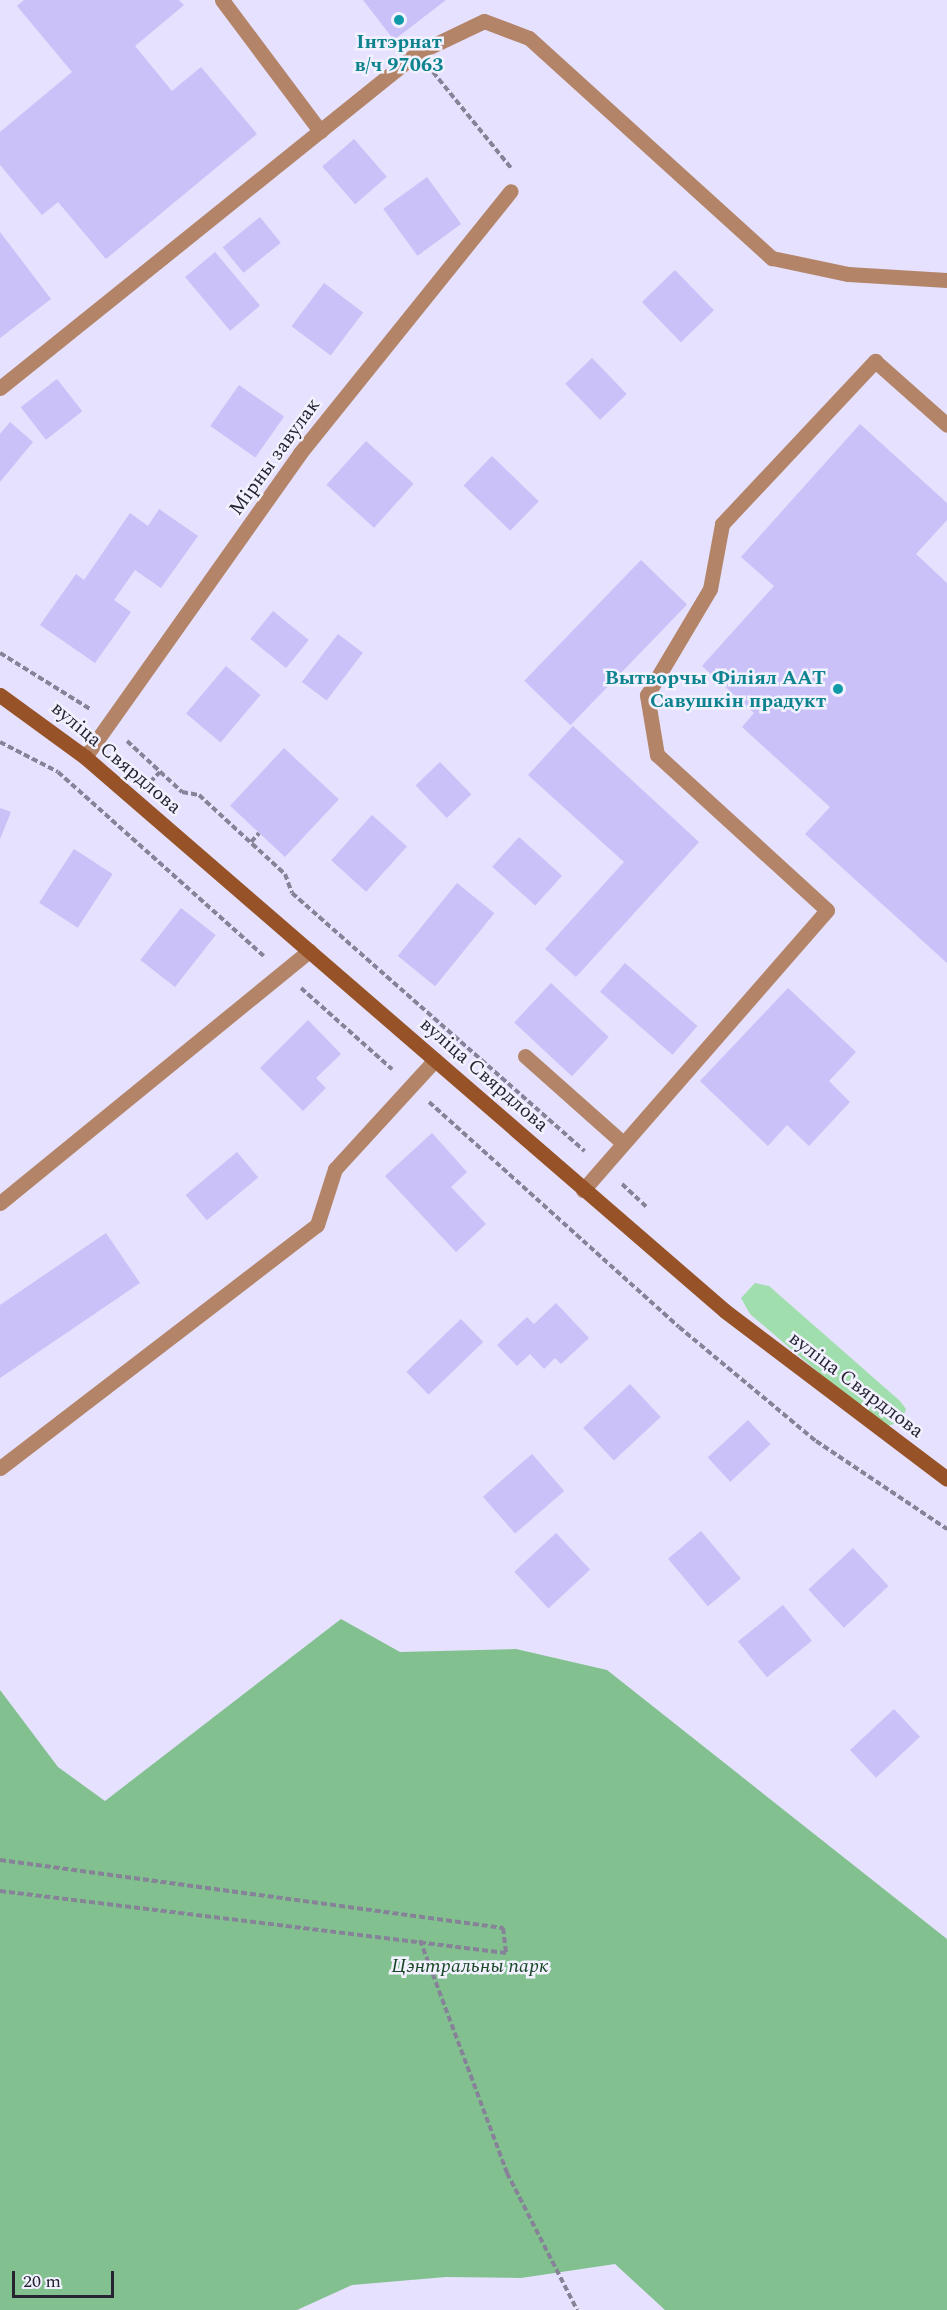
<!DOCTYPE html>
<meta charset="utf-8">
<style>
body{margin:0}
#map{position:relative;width:947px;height:2310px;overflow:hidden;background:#e5e1fe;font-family:Spectral,serif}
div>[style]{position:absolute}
.green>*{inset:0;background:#a1dead}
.forest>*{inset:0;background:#82c18f}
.building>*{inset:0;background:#c9c1f8;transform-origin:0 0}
.path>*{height:4px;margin-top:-2px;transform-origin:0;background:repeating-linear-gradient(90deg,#868398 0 6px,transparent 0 9px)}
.service>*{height:15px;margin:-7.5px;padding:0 7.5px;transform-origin:7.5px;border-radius:7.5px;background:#b38468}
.minor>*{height:15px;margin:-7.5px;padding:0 7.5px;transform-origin:7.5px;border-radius:7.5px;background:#b38468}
.secondary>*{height:15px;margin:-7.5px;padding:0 7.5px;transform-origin:7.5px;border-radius:7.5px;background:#975327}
.dots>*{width:16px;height:16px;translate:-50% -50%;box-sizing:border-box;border:3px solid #f2f1ff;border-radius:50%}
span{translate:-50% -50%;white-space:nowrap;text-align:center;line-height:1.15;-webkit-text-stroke:5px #f2f1ff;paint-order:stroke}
.culture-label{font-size:20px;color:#0d838f;font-weight:700}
.right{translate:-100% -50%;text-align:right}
.street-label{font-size:20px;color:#252430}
.park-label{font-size:20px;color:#194726;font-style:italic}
.scale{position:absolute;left:12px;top:2271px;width:102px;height:27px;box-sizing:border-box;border:3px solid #252430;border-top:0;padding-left:8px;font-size:18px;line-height:21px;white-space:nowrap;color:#252430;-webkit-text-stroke:4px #f2f1ff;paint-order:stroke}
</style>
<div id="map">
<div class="green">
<div style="clip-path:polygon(755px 1283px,769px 1286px,900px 1401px,906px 1409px,901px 1422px,887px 1426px,872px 1418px,750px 1314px,741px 1298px)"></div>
</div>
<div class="forest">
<div style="clip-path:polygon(341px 1619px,400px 1652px,516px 1649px,607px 1670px,947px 1939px,947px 2310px,665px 2310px,615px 2264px,521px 2278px,446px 2277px,352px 2285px,297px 2310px,0 2310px,0 1690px,58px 1767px,105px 1801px)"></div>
</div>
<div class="building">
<div style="clip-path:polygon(24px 0,179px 0,184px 5px,135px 46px,172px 91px,201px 67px,257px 134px,106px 259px,58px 202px,42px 215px,0 165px,0 132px,72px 72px,17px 6px)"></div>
<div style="clip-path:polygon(363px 0,446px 0,394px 40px)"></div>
<div style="left:354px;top:139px;width:50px;height:42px;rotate:49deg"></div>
<div style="left:427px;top:177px;width:58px;height:54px;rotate:54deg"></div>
<div style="left:260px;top:217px;width:33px;height:48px;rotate:51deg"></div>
<div style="clip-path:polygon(0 232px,51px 299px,0 338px)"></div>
<div style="left:215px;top:252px;width:70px;height:39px;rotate:50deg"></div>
<div style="left:675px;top:270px;width:56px;height:46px;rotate:46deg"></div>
<div style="left:324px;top:283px;width:49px;height:54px;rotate:37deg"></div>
<div style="left:592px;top:358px;width:50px;height:37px;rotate:46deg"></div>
<div style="left:57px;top:379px;width:41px;height:46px;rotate:52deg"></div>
<div style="left:239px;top:385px;width:55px;height:50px;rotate:35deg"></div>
<div style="clip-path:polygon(10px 422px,33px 442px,0 482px,0 434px)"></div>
<div style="clip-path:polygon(860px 424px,947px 503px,947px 520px,916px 554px,947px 583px,947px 963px,805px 834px,830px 807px,742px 727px,754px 713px,702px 666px,774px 586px,741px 557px)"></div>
<div style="left:366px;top:441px;width:64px;height:59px;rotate:42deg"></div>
<div style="left:492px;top:456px;width:65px;height:41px;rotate:44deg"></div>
<div style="clip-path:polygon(159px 509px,198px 536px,161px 588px,135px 570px,114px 600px,131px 612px,95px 663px,40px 625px,76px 574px,84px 580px,130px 513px,148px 526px)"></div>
<div style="left:641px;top:560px;width:64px;height:168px;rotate:44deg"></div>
<div style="left:273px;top:611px;width:46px;height:36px;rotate:39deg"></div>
<div style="left:338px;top:634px;width:31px;height:60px;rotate:37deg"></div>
<div style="left:226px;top:666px;width:45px;height:62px;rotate:40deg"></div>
<div style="clip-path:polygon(573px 726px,699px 842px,576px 977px,545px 949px,624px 862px,528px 775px)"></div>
<div style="left:284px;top:748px;width:75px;height:79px;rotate:43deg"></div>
<div style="left:440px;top:762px;width:45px;height:34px;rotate:46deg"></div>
<div style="clip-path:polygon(0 808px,11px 812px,0 839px)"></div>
<div style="left:372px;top:815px;width:47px;height:61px;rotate:42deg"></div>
<div style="left:519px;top:837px;width:58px;height:40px;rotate:42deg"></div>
<div style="left:74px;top:849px;width:46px;height:64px;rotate:33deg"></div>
<div style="left:457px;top:883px;width:48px;height:94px;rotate:39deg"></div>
<div style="left:181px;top:908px;width:44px;height:66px;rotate:38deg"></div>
<div style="left:625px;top:963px;width:96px;height:38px;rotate:41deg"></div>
<div style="left:551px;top:983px;width:79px;height:54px;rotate:43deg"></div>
<div style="clip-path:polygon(788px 988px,856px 1052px,829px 1081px,850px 1102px,809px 1146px,787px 1125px,768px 1146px,700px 1081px)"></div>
<div style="clip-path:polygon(308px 1020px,341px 1054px,316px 1078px,326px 1088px,303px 1111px,260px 1068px)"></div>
<div style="clip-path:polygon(432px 1133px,467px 1172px,451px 1187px,486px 1224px,456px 1252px,385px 1176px)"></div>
<div style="left:237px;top:1152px;width:33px;height:67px;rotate:50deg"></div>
<div style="clip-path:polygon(106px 1233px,140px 1283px,0 1378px,0 1305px)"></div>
<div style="clip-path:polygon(556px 1303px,589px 1338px,561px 1364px,555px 1358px,544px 1369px,530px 1354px,517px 1366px,497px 1345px,527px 1317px,534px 1324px)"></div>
<div style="left:461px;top:1319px;width:32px;height:76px;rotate:46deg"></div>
<div style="left:630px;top:1384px;width:45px;height:64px;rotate:47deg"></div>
<div style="left:748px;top:1420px;width:33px;height:55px;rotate:47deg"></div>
<div style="left:532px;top:1454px;width:49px;height:65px;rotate:49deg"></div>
<div style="left:701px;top:1531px;width:62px;height:43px;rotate:50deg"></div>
<div style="left:556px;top:1533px;width:50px;height:57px;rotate:47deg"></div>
<div style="left:853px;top:1548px;width:52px;height:61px;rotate:47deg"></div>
<div style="left:783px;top:1605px;width:46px;height:58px;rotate:51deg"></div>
<div style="left:894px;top:1709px;width:38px;height:60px;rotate:47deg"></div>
</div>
<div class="path">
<div style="left:433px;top:72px;width:124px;rotate:50.9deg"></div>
<div style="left:0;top:653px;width:106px;rotate:31.9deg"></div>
<div style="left:127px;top:741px;width:75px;rotate:42.8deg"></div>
<div style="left:182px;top:792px;width:17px;rotate:10deg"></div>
<div style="left:199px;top:795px;width:117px;rotate:42.6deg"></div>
<div style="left:285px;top:874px;width:20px;rotate:70deg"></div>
<div style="left:292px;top:893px;width:390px;rotate:41.4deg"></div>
<div style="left:0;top:742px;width:65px;rotate:27.3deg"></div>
<div style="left:58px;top:772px;width:276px;rotate:41.8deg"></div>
<div style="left:150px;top:782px;width:14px;rotate:-45deg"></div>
<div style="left:251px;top:842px;width:12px;rotate:-48deg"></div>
<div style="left:301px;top:988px;width:122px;rotate:41.7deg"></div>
<div style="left:429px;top:1102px;width:336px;rotate:42deg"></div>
<div style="left:679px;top:1327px;width:178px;rotate:39.8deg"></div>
<div style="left:816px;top:1441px;width:158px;rotate:33.9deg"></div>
<div style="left:622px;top:1184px;width:34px;rotate:43deg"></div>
<div style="left:0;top:1860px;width:508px;rotate:7.7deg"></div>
<div style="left:503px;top:1928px;width:25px;rotate:83deg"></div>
<div style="left:506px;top:1953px;width:510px;rotate:-173.01deg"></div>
<div style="left:420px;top:1940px;width:249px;rotate:69.5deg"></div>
<div style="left:507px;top:2173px;width:154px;rotate:62.9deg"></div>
</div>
<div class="service">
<div style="left:222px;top:0;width:164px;rotate:53.2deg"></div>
<div style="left:525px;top:1056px;width:130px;rotate:41.6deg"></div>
<div style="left:583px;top:1190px;width:371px;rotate:-48.9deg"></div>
<div style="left:827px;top:910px;width:230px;rotate:-137.6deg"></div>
<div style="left:657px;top:755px;width:61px;rotate:-99.5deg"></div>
<div style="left:647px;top:695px;width:123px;rotate:-59.3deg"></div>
<div style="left:710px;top:589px;width:66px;rotate:-79.5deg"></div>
<div style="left:722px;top:524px;width:224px;rotate:-46.8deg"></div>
<div style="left:875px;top:361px;width:96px;rotate:41.6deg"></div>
<div style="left:0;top:1203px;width:399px;rotate:-39.2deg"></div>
<div style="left:0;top:1468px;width:399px;rotate:-37.5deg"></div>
<div style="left:317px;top:1225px;width:59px;rotate:-72.2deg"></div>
<div style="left:335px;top:1169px;width:148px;rotate:-47.5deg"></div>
</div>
<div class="minor">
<div style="left:0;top:388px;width:535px;rotate:-38.78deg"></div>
<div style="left:417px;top:53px;width:74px;rotate:-25.5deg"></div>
<div style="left:484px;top:21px;width:48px;rotate:20.7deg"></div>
<div style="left:529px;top:38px;width:328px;rotate:42.2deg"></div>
<div style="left:772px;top:258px;width:78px;rotate:11.9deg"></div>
<div style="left:848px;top:274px;width:99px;rotate:3.5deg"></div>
<div style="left:85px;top:757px;width:372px;rotate:-54.7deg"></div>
<div style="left:300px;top:453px;width:336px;rotate:-51.2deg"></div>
</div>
<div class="secondary">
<div style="left:0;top:695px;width:105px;rotate:36.1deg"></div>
<div style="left:85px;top:757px;width:846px;rotate:40.88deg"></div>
<div style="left:725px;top:1311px;width:278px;rotate:37.1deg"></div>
</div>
<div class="dots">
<div style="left:399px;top:20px;background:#0f9aa8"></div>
<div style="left:838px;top:689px;background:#0f9aa8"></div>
</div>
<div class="culture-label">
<span style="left:399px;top:54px">Інтэрнат<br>в/ч 97063</span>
<span class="right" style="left:826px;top:690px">Вытворчы Філіял ААТ<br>Савушкін прадукт</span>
</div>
<div class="street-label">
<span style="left:275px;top:457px;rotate:-54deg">Мірны завулак</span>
<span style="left:116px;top:758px;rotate:40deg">вуліца Свярдлова</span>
<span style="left:484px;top:1075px;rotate:41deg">вуліца Свярдлова</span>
<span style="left:856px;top:1385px;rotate:37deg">вуліца Свярдлова</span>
</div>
<div class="park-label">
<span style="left:470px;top:1966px">Цэнтральны парк</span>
</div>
<div class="scale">20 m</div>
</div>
